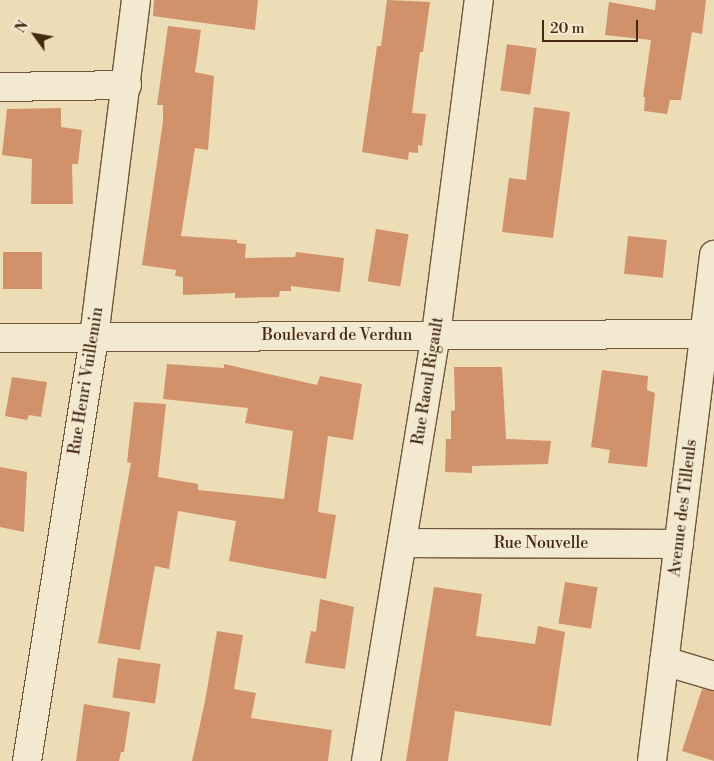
<!DOCTYPE html>
<style>
body{margin:0}
#map{position:relative;width:714px;height:761px;overflow:hidden;background:#edddb7;font-family:"Libre Bodoni",serif}
div>[style]{position:absolute}
.building>*{inset:0;background:#d1926b;transform-origin:0 0}
.roads{filter:drop-shadow(1px 0 #6e553c) drop-shadow(-1px 0 #6e553c) drop-shadow(0 1px #6e553c) drop-shadow(0 -1px #6e553c)}
.minor>*{height:28px;margin:-14px;padding:0 14px;transform-origin:14px;border-radius:14px;background:#f3e9d0}
span{translate:-50% -50%;white-space:nowrap;text-align:center;line-height:1.15;-webkit-text-stroke:5px #f3e9d0;paint-order:stroke}
.street-label{font-size:16px;color:#442813}
.north{position:absolute;left:10px;top:10px;width:50px;height:50px;-webkit-text-stroke:4px #f3e9d0;paint-order:stroke;rotate:302deg;font-size:14px;font-weight:700;line-height:20px;text-align:center;color:#442813}
.north::after{content:'';display:block;margin:auto;width:18px;height:22px;background:#442813;clip-path:polygon(50% 0,100% 100%,50% 72%,0 100%)}
.scale{position:absolute;left:542px;top:20px;width:96px;height:22px;box-sizing:border-box;border:2px solid #442813;border-top:0;padding-left:6px;font-size:15px;line-height:18px;white-space:nowrap;color:#442813;-webkit-text-stroke:4px #f3e9d0;paint-order:stroke}
</style>
<div id="map">
<div class="building">
<div style="clip-path:polygon(154px 0,258px 0,255px 30px,153px 16px)"></div>
<div style="clip-path:polygon(387px 0,430px 2px,423px 52px,420px 52px,412px 113px,426px 114px,422px 146px,418px 145px,418px 153px,409px 152px,408px 160px,362px 152px,377px 46px,381px 46px)"></div>
<div style="clip-path:polygon(656px 0,706px 0,702px 34px,692px 32px,681px 100px,670px 100px,667px 114px,644px 111px,645px 97px,643px 97px,651px 40px,605px 35px,609px 2px,655px 10px)"></div>
<div style="clip-path:polygon(168px 26px,201px 30px,195px 72px,214px 76px,208px 150px,195px 148px,181px 236px,237px 240px,237px 243px,246px 244px,245px 258px,295px 257px,296px 252px,344px 258px,340px 292px,291px 286px,291px 291px,280px 291px,279px 297px,235px 298px,235px 293px,183px 295px,183px 277px,175px 276px,176px 270px,142px 265px,163px 121px,163px 105px,157px 105px)"></div>
<div style="left:507px;top:44px;width:30px;height:47px;rotate:8deg"></div>
<div style="clip-path:polygon(534px 107px,570px 112px,553px 238px,502px 232px,509px 178px,526px 180px)"></div>
<div style="clip-path:polygon(61px 108px,61px 127px,82px 130px,78px 164px,72px 164px,73px 204px,31px 204px,32px 159px,2px 155px,7px 109px)"></div>
<div style="left:376px;top:229px;width:33px;height:53px;rotate:9deg"></div>
<div style="left:628px;top:236px;width:39px;height:38px;rotate:6deg"></div>
<div style="left:3px;top:252px;width:39px;height:37px"></div>
<div style="clip-path:polygon(167px 364px,224px 368px,224px 364px,317px 385px,320px 376px,362px 384px,353px 440px,328px 436px,318px 512px,336px 515px,326px 579px,229px 561px,236px 521px,178px 511px,169px 569px,155px 566px,140px 650px,98px 643px,131px 463px,127px 462px,134px 402px,166px 404px,158px 477px,198px 484px,198px 490px,284px 499px,293px 431px,245px 423px,248px 408px,163px 399px)"></div>
<div style="clip-path:polygon(454px 367px,502px 367px,506px 439px,551px 441px,548px 464px,472px 466px,472px 473px,445px 472px,446px 439px,451px 439px,451px 411px,455px 410px)"></div>
<div style="clip-path:polygon(602px 370px,648px 376px,647px 390px,655px 393px,647px 467px,608px 463px,610px 450px,591px 447px)"></div>
<div style="clip-path:polygon(12px 377px,47px 382px,41px 417px,29px 415px,27px 420px,5px 416px)"></div>
<div style="clip-path:polygon(0 467px,27px 472px,24px 532px,0 527px)"></div>
<div style="left:565px;top:582px;width:33px;height:42px;rotate:9deg"></div>
<div style="clip-path:polygon(434px 587px,482px 594px,476px 636px,535px 644px,538px 626px,565px 632px,551px 726px,455px 711px,448px 761px,406px 761px)"></div>
<div style="clip-path:polygon(320px 599px,354px 607px,345px 669px,305px 663px,311px 631px,316px 632px)"></div>
<div style="clip-path:polygon(217px 631px,243px 635px,234px 689px,256px 693px,251px 718px,332px 730px,328px 761px,192px 761px,205px 701px)"></div>
<div style="left:118px;top:658px;width:43px;height:40px;rotate:8deg"></div>
<div style="clip-path:polygon(702px 689px,714px 691px,714px 761px,682px 751px)"></div>
<div style="clip-path:polygon(84px 704px,130px 712px,124px 752px,121px 752px,119px 761px,76px 761px)"></div>
</div>
<div class="roads">
<div class="minor">
<div style="left:0;top:87px;width:127px;rotate:-0.9deg"></div>
<div style="left:0;top:338px;width:704px;rotate:-0.33deg"></div>
<div style="left:403px;top:543px;width:276px;rotate:0.2deg"></div>
<div style="left:664px;top:661px;width:52px;rotate:16.7deg"></div>
<div style="left:27px;top:761px;width:429px;rotate:-81deg"></div>
<div style="left:94px;top:337px;width:340px;rotate:-82.9deg"></div>
<div style="left:366px;top:761px;width:433px;rotate:-80.7deg"></div>
<div style="left:436px;top:334px;width:337px;rotate:-82.7deg"></div>
<div style="left:652px;top:761px;width:510px;rotate:-83.01deg"></div>
</div>
</div>
<div class="street-label">
<span style="left:337px;top:335px">Boulevard de Verdun</span>
<span style="left:86px;top:381px;rotate:-81deg">Rue Henri Vuillemin</span>
<span style="left:428px;top:381px;rotate:-81deg">Rue Raoul Rigault</span>
<span style="left:683px;top:508px;rotate:-83deg">Avenue des Tilleuls</span>
<span style="left:541px;top:543px">Rue Nouvelle</span>
</div>
<div class="north">N</div>
<div class="scale">20 m</div>
</div>
